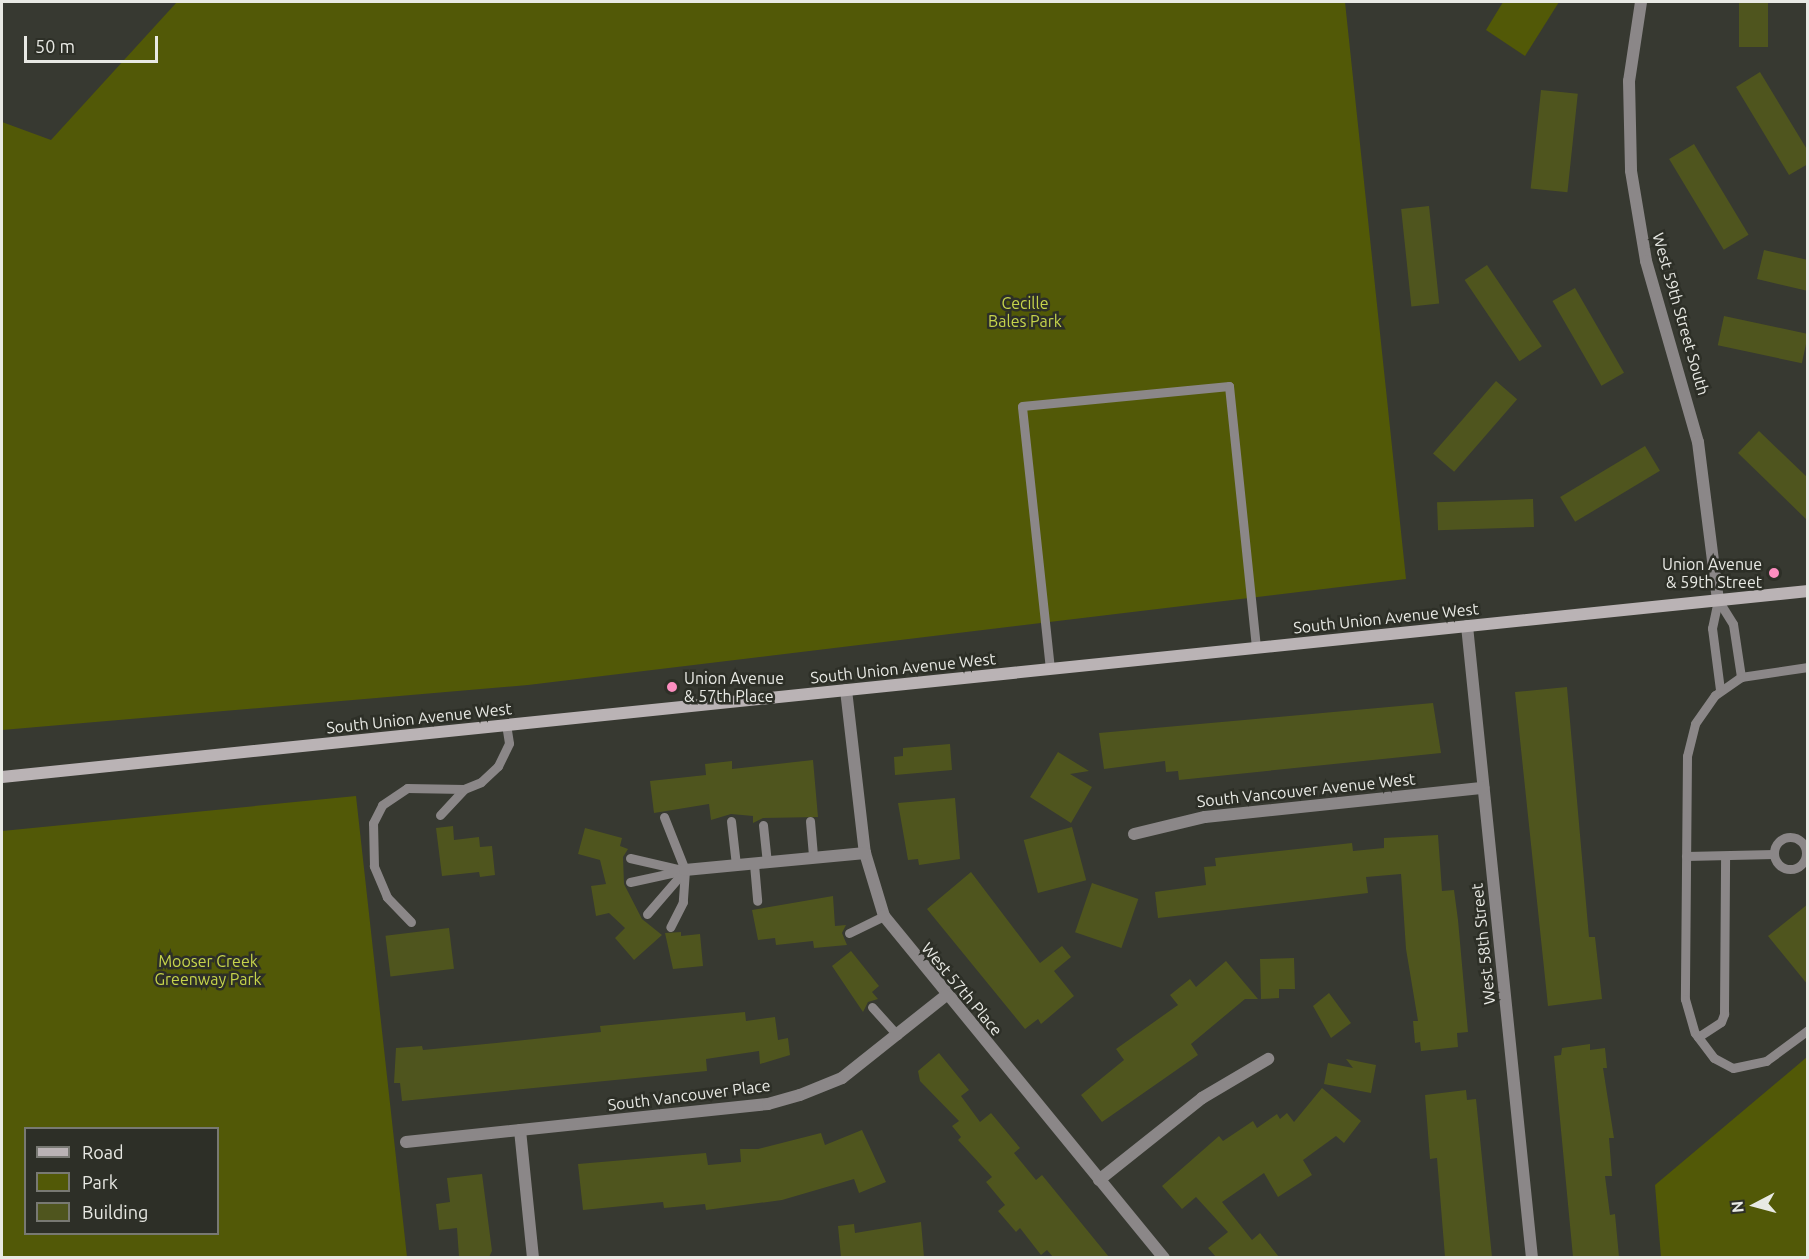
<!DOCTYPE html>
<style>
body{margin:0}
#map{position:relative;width:1809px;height:1259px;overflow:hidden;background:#373931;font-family:Ubuntu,sans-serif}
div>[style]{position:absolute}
.green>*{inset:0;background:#525907}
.building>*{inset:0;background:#4f551e;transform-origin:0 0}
.lane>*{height:9px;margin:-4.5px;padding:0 4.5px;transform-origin:4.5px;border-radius:4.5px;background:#8b8788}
.lane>.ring{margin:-4.5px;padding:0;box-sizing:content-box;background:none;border:9px solid #8b8788;border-radius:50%}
.street>*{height:12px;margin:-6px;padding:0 6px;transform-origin:6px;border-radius:6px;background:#8b8788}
.secondary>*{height:12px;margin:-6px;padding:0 6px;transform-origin:6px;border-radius:6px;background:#bab3b5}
.dots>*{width:16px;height:16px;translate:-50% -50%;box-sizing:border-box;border:3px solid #2d2f27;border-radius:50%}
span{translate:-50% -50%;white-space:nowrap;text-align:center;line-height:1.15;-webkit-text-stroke:5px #2d2f27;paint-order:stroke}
.park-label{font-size:16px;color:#c6d44b}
.street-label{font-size:16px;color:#e8e9e4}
.poi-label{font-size:16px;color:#e8e9e4}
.right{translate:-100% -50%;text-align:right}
.left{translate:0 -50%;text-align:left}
.frame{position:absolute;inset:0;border:3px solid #e8e9e4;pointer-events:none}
.legend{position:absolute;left:24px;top:1127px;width:195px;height:108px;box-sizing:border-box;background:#2d2f27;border:2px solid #787973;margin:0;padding:8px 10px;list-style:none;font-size:18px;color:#e8e9e4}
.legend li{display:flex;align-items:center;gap:12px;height:30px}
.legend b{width:30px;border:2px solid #787973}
.north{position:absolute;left:1725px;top:1175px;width:60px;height:60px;-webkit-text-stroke:4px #2d2f27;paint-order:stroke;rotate:264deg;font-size:16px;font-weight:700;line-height:24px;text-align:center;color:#e8e9e4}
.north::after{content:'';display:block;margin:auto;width:21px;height:27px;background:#e8e9e4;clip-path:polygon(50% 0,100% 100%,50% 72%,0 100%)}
.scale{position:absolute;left:24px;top:36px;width:134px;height:27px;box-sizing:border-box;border:3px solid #e8e9e4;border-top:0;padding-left:8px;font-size:18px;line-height:21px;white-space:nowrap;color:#e8e9e4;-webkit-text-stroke:4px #2d2f27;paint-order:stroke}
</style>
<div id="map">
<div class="green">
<div style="clip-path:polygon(177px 2px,1345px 2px,1406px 579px,528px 685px,2px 730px,2px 122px,51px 140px)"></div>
<div style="clip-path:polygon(1503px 2px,1559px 2px,1525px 56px,1486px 30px)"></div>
<div style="clip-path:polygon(evenodd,356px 796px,407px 1257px,2px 1257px,2px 831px,356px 796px,218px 1128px,218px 1234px,26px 1234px,26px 1128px,218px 1128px)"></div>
<div style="clip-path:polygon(1807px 1057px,1807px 1257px,1661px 1257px,1655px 1185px)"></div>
</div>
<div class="building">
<div style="left:1739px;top:2px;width:29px;height:45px"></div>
<div style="clip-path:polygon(1760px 72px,1808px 151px,1808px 164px,1789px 175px,1736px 87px)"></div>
<div style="left:1541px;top:90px;width:37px;height:99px;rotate:6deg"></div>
<div style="left:1694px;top:144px;width:106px;height:29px;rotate:59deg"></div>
<div style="left:1429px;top:206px;width:98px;height:28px;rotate:84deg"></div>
<div style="clip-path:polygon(1764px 250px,1808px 260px,1808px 291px,1757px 279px)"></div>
<div style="left:1487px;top:265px;width:98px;height:27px;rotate:56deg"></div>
<div style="left:1575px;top:288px;width:98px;height:26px;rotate:60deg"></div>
<div style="left:1724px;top:316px;width:86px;height:30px;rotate:12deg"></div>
<div style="left:1496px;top:381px;width:28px;height:96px;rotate:41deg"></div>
<div style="clip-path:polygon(1759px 431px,1808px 478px,1808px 521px,1738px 453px)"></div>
<div style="left:1645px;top:446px;width:29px;height:99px;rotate:59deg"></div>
<div style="left:1533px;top:499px;width:28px;height:96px;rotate:88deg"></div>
<div style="clip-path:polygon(1567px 687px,1589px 937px,1595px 937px,1602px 999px,1548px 1006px,1515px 692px)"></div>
<div style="clip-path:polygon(1433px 703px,1441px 753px,1179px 780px,1178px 771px,1166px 772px,1165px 761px,1104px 769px,1099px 733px)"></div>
<div style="clip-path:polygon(950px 744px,952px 770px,895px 775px,894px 757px,903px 756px,903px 748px)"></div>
<div style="clip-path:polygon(1058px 752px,1089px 771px,1070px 774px,1092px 787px,1071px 823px,1030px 797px)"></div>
<div style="clip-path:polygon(813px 760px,818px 817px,763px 818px,753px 823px,753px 816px,731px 814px,711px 820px,709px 804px,654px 813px,650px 781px,706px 775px,705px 764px,732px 761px,732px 769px)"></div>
<div style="clip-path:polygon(955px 798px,960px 859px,919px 865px,918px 859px,908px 860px,898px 803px)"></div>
<div style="clip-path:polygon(453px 826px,454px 840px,479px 837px,480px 847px,492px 846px,495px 875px,480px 877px,479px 872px,442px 876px,436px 828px)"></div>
<div style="left:1072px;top:827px;width:55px;height:50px;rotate:75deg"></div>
<div style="clip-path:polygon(585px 828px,622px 838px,620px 846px,628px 849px,623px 857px,624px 884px,642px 919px,662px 935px,634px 960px,615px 938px,625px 928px,609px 913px,596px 916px,591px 886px,606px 884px,600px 860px,578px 854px)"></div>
<div style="clip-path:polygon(1438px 835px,1442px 891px,1454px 890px,1458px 920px,1468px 1032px,1457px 1033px,1458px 1047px,1421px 1051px,1420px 1042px,1415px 1043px,1413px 1021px,1418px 1021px,1406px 949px,1401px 874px,1366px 877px,1368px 893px,1158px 918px,1155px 892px,1206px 885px,1204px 867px,1216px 866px,1215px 858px,1352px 843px,1353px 851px,1384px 848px,1384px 838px)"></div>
<div style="clip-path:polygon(971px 872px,1040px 963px,1062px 946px,1071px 957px,1054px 971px,1074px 996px,1041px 1024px,1038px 1019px,1025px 1029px,927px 909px)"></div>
<div style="left:1092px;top:883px;width:49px;height:52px;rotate:19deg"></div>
<div style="clip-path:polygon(833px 896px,835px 926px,846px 925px,842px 933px,847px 945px,814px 948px,813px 941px,776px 945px,775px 938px,758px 940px,752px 910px)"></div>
<div style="clip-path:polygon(1808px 904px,1808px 985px,1768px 936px)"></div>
<div style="left:449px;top:928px;width:41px;height:64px;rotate:83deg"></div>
<div style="clip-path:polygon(681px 932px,681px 936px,700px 934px,703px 966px,673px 969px,665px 933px)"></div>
<div style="clip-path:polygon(851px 951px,879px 986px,872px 992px,878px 999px,868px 1002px,863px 1012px,832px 966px)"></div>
<div style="clip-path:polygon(1294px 958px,1295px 989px,1279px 989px,1279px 998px,1261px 999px,1260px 959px)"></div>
<div style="clip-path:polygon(1226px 961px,1258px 999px,1245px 999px,1191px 1044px,1198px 1055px,1102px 1122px,1081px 1095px,1124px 1060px,1116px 1049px,1178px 1005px,1170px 995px,1190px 979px,1196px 987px)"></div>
<div style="clip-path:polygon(1329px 993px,1351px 1023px,1331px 1038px,1313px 1006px)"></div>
<div style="clip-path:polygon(745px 1012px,746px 1021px,775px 1017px,778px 1040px,788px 1038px,790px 1055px,760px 1064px,759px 1051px,706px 1059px,707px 1071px,402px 1101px,400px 1083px,394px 1083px,396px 1048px,422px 1046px,423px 1050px,496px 1043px,601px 1032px,600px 1026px)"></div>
<div style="clip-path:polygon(1590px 1044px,1590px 1050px,1605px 1048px,1607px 1068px,1603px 1068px,1614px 1138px,1609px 1138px,1612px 1176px,1605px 1176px,1610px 1215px,1615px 1214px,1619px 1257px,1573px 1257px,1554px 1056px,1561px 1055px,1562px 1048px)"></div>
<div style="clip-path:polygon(939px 1053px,969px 1090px,961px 1096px,980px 1122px,991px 1113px,1020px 1148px,1014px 1153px,1036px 1180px,1042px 1175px,1109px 1257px,1053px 1257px,1047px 1250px,1041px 1255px,1020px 1228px,1016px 1232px,998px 1211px,1005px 1205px,986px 1182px,992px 1177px,958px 1140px,961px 1137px,952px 1126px,959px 1121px,920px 1081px,918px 1071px)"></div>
<div style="clip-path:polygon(1346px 1059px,1376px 1065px,1371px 1093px,1324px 1084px,1328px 1063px,1353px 1068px)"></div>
<div style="clip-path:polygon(1322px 1088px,1361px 1121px,1344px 1143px,1336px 1136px,1303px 1160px,1312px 1175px,1278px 1197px,1264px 1173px,1222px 1202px,1252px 1240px,1260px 1233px,1279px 1257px,1216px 1257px,1208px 1248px,1228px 1232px,1196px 1197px,1182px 1209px,1162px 1186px,1219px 1136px,1223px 1141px,1253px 1121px,1257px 1128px,1277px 1114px,1280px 1119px,1287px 1113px,1294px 1122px)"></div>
<div style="clip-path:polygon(1466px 1090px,1467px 1100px,1476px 1099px,1492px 1257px,1445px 1257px,1437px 1158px,1430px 1159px,1425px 1095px)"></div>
<div style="clip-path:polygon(862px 1130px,886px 1182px,859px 1193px,854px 1179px,782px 1200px,706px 1210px,705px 1204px,664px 1208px,663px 1202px,583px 1210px,578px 1164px,706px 1153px,708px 1165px,741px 1162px,740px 1149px,758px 1149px,821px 1133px,825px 1145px)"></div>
<div style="clip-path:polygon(482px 1174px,492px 1251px,489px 1257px,459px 1257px,457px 1228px,439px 1230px,436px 1204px,450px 1202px,447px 1178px)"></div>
<div style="clip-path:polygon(921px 1222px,924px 1257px,841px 1257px,838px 1226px,854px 1224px,855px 1233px)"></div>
</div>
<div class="lane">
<div style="left:1718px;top:600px;width:29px;rotate:102deg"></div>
<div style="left:1712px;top:628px;width:63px;rotate:82.6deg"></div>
<div style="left:1718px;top:600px;width:28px;rotate:58deg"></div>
<div style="left:1733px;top:624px;width:54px;rotate:81.4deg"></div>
<div style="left:1808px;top:667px;width:68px;rotate:171.5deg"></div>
<div style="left:1741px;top:677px;width:32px;rotate:145deg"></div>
<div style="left:1715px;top:695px;width:35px;rotate:125deg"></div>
<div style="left:1695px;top:724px;width:33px;rotate:104deg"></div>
<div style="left:1687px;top:756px;width:243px;rotate:90.5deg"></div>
<div style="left:1685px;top:999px;width:35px;rotate:74deg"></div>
<div style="left:1695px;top:1033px;width:31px;rotate:53deg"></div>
<div style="left:1714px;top:1058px;width:21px;rotate:28deg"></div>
<div style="left:1733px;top:1068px;width:34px;rotate:-12deg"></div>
<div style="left:1766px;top:1061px;width:52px;rotate:-36.4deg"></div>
<div style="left:1050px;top:669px;width:264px;rotate:-96.1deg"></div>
<div style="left:1022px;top:406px;width:208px;rotate:-5.5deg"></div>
<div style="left:1229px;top:386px;width:263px;rotate:84.1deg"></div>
<div style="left:440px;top:815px;width:35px;rotate:-47deg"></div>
<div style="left:664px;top:817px;width:57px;rotate:68.4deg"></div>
<div style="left:685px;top:870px;width:32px;rotate:94deg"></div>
<div style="left:683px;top:902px;width:28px;rotate:117deg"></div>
<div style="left:731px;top:821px;width:44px;rotate:83.5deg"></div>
<div style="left:810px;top:821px;width:37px;rotate:85deg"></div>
<div style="left:763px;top:825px;width:37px;rotate:84deg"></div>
<div class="ring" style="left:1774px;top:837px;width:23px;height:23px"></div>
<div style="left:1686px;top:856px;width:88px;rotate:-1.3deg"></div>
<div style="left:630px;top:858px;width:53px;rotate:13deg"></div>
<div style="left:754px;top:864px;width:37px;rotate:85deg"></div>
<div style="left:630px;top:882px;width:56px;rotate:-12.3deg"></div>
<div style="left:647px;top:914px;width:58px;rotate:-49.2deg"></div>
<div style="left:411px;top:922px;width:35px;rotate:-134deg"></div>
<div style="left:387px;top:897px;width:34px;rotate:-113deg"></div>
<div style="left:374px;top:866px;width:43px;rotate:-91.3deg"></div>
<div style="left:373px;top:823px;width:20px;rotate:-63deg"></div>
<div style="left:382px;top:805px;width:30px;rotate:-34deg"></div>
<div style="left:407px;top:788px;width:57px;rotate:1deg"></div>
<div style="left:464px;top:789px;width:18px;rotate:-22deg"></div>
<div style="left:481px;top:782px;width:23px;rotate:-43deg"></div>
<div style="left:498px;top:766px;width:25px;rotate:-64deg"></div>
<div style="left:509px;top:743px;width:18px;rotate:-99deg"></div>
<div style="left:849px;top:933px;width:39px;rotate:-26deg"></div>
<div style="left:872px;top:1007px;width:38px;rotate:48deg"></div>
<div style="left:1698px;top:1037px;width:27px;rotate:-33deg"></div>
<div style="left:1721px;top:1022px;width:9px;rotate:-69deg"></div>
<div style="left:1724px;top:1014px;width:158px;rotate:-89.6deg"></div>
</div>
<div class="street">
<div style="left:1641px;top:2px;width:80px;rotate:98.6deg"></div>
<div style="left:1629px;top:81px;width:90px;rotate:88.7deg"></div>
<div style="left:1631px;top:171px;width:91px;rotate:80.5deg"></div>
<div style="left:1646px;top:261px;width:188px;rotate:74deg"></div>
<div style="left:1698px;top:442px;width:159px;rotate:82.8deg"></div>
<div style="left:1467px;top:626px;width:635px;rotate:84.13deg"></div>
<div style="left:846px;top:690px;width:164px;rotate:83.4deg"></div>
<div style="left:865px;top:853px;width:66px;rotate:73.2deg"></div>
<div style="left:884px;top:916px;width:442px;rotate:50.7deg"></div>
<div style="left:1134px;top:834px;width:73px;rotate:-13.5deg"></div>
<div style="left:1205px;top:817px;width:280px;rotate:-6deg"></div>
<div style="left:685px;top:870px;width:181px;rotate:-5.4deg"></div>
<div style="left:520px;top:1130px;width:129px;rotate:84.2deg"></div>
<div style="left:406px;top:1142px;width:364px;rotate:-6deg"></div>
<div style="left:768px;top:1104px;width:33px;rotate:-16deg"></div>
<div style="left:800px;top:1095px;width:45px;rotate:-22deg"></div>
<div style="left:842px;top:1078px;width:132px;rotate:-38.5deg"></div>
<div style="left:1099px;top:1180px;width:132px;rotate:-38.5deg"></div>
<div style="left:1202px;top:1098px;width:77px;rotate:-30.6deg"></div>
</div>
<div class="secondary">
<div style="left:2px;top:777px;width:1816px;rotate:-5.88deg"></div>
</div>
<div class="dots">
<div style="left:1774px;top:573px;background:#fd8ec0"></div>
<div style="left:672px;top:687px;background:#fd8ec0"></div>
</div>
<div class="park-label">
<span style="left:1025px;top:312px">Cecille<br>Bales Park</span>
<span style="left:208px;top:970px">Mooser Creek<br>Greenway Park</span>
</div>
<div class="street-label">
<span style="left:1681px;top:314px;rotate:74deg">West 59th Street South</span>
<span style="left:1386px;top:618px;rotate:-6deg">South Union Avenue West</span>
<span style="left:903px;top:668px;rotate:-6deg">South Union Avenue West</span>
<span style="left:419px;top:718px;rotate:-6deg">South Union Avenue West</span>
<span style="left:1306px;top:790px;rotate:-6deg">South Vancouver Avenue West</span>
<span style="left:1483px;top:944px;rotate:-96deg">West 58th Street</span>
<span style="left:962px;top:989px;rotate:50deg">West 57th Place</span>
<span style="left:689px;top:1095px;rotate:-7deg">South Vancouver Place</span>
</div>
<div class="poi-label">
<span class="right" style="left:1762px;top:573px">Union Avenue<br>&amp; 59th Street</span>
<span class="left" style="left:684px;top:687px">Union Avenue<br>&amp; 57th Place</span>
</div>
<div class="frame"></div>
<ul class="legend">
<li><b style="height:8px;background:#bab3b5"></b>Road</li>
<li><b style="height:16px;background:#525907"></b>Park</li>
<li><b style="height:16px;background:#4f551e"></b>Building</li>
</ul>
<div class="north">N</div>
<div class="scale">50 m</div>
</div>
